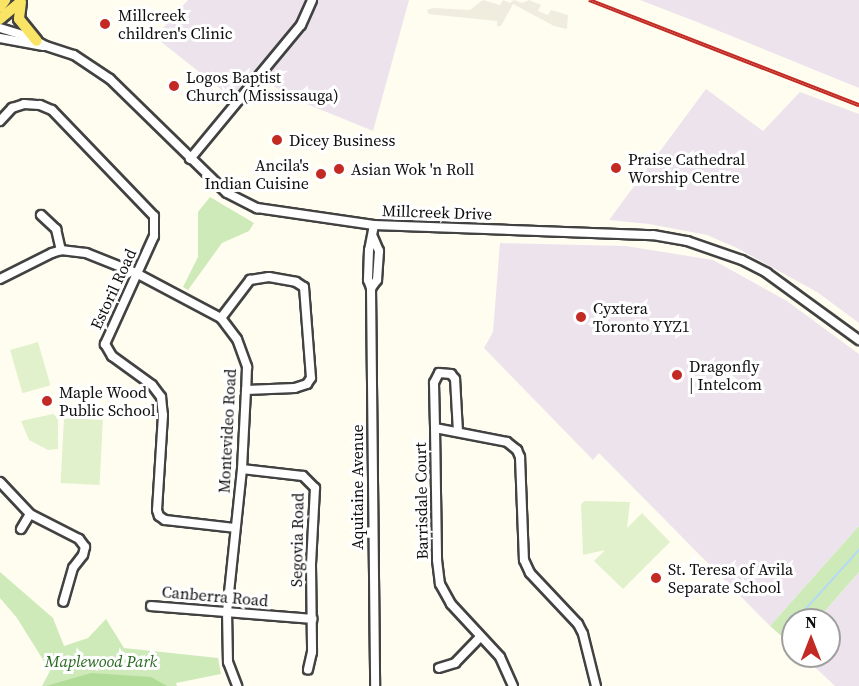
<!DOCTYPE html>
<style>
body{margin:0}
#map{position:relative;width:859px;height:686px;overflow:hidden;background:#fffdf0;font-family:"Source Serif 4",serif}
div>[style]{position:absolute}
.industrial>*{inset:0;background:#ede3ed}
.green>*{inset:0;background:#ceeab9}
.forest>*{inset:0;background:#b0dc98}
.pitch>*{inset:0;background:#e1f1cb;transform-origin:0 0}
.plaza>*{inset:0;background:#f0eddf}
.stream>*{height:1.5px;margin:-0.75px;padding:0 0.75px;transform-origin:0.75px;border-radius:0.75px;background:#b4d8f7}
.roads{filter:drop-shadow(2px 0 #424242) drop-shadow(-2px 0 #424242) drop-shadow(0 2px #424242) drop-shadow(0 -2px #424242)}
.minor>*{height:8px;margin:-4px;padding:0 4px;transform-origin:4px;border-radius:4px;background:#fff}
.major>*{height:10px;margin:-5px;padding:0 5px;transform-origin:5px;border-radius:5px;background:#fae465}
.rail>*{height:4px;margin-top:-2px;transform-origin:0;background:repeating-linear-gradient(90deg,#fff 0 4.5px,#c22a23 0 9px);box-sizing:border-box;border-block:2px solid #c22a23}
.dots>*{width:16px;height:16px;translate:-50% -50%;box-sizing:border-box;border:3px solid #fff;border-radius:50%}
span{translate:-50% -50%;white-space:nowrap;text-align:center;line-height:1.15;-webkit-text-stroke:6px #fff;paint-order:stroke}
.poi-label{font-size:16px;color:#0f0f0f}
.left{translate:0 -50%;text-align:left}
.right{translate:-100% -50%;text-align:right}
.street-label{font-size:16px;color:#0f0f0f}
.park-label{font-size:16px;color:#26681d;font-style:italic}
.north{position:absolute;left:781px;top:608px;width:60px;height:60px;box-sizing:border-box;background:#fff;border:2px solid #9f9f9f;border-radius:50%;rotate:0deg;font-size:16px;font-weight:700;line-height:24px;text-align:center;color:#0f0f0f}
.north::after{content:'';display:block;margin:auto;width:21px;height:27px;background:#c22a23;clip-path:polygon(50% 0,100% 100%,50% 72%,0 100%)}
</style>
<div id="map">
<div class="industrial">
<div style="clip-path:polygon(188px 0,409px 0,373px 131px,307px 104px,252px 75px,232px 98px,155px 37px)"></div>
<div style="clip-path:polygon(640px 0,859px 0,859px 88px,697px 22px)"></div>
<div style="clip-path:polygon(706px 89px,763px 131px,800px 92px,859px 114px,859px 323px,817px 292px,737px 248px,707px 235px,649px 224px,609px 220px)"></div>
<div style="clip-path:polygon(500px 243px,626px 246px,713px 260px,787px 301px,859px 354px,859px 526px,770px 626px,599px 453px,593px 460px,484px 348px,493px 332px)"></div>
<div style="clip-path:polygon(859px 572px,859px 686px,835px 686px,803px 656px,829px 656px,829px 620px,817px 620px)"></div>
</div>
<div class="green">
<div style="clip-path:polygon(210px 197px,254px 223px,249px 231px,222px 243px,188px 290px,183px 287px,198px 257px,198px 212px)"></div>
<div style="clip-path:polygon(859px 526px,859px 572px,817px 620px,793px 620px,793px 646px,770px 626px)"></div>
<div style="clip-path:polygon(0 572px,53px 618px,64px 646px,88px 638px,106px 619px,124px 648px,218px 658px,221px 674px,176px 683px,177px 686px,42px 686px,50px 671px,17px 618px,0 598px)"></div>
</div>
<div class="forest">
<div style="clip-path:polygon(91px 673px,151px 677px,167px 686px,46px 686px)"></div>
</div>
<div class="pitch">
<div style="left:38px;top:342px;width:45px;height:29px;rotate:74deg"></div>
<div style="clip-path:polygon(53px 414px,58px 418px,58px 449px,48px 450px,29px 440px,21px 421px)"></div>
<div style="left:64px;top:418px;width:39px;height:65px;rotate:3deg"></div>
<div style="clip-path:polygon(585px 501px,630px 502px,627px 528px,642px 513px,670px 542px,623px 589px,594px 561px,605px 550px,583px 555px,581px 504px)"></div>
</div>
<div class="plaza">
<div style="clip-path:polygon(483px 0,500px 5px,503px 0,510px 3px,514px 0,522px 3px,529px 0,541px 5px,538px 11px,548px 15px,551px 10px,568px 15px,567px 29px,554px 26px,513px 4px,501px 26px,497px 26px,497px 21px,428px 14px,427px 10px,433px 8px,470px 10px)"></div>
</div>
<div class="stream">
<div style="left:791px;top:616px;width:8px;rotate:7deg"></div>
<div style="left:796px;top:620px;width:94px;rotate:-48deg"></div>
<div style="left:792px;top:625px;width:1px;rotate:-45deg"></div>
</div>
<div class="roads">
<div class="minor">
<div style="left:0;top:28px;width:30px;rotate:17deg"></div>
<div style="left:29px;top:37px;width:19px;rotate:28deg"></div>
<div style="left:46px;top:46px;width:29px;rotate:18deg"></div>
<div style="left:74px;top:55px;width:43px;rotate:33.7deg"></div>
<div style="left:110px;top:79px;width:163px;rotate:44.3deg"></div>
<div style="left:227px;top:193px;width:34px;rotate:27deg"></div>
<div style="left:257px;top:208px;width:118px;rotate:8.3deg"></div>
<div style="left:374px;top:225px;width:279px;rotate:2.1deg"></div>
<div style="left:653px;top:235px;width:35px;rotate:10deg"></div>
<div style="left:687px;top:241px;width:58px;rotate:19.1deg"></div>
<div style="left:742px;top:260px;width:28px;rotate:27deg"></div>
<div style="left:767px;top:273px;width:114px;rotate:36.1deg"></div>
<div style="left:0;top:38px;width:44px;rotate:10.5deg"></div>
<div style="left:0;top:121px;width:18px;rotate:-47deg"></div>
<div style="left:12px;top:108px;width:13px;rotate:-18deg"></div>
<div style="left:24px;top:104px;width:16px;rotate:4deg"></div>
<div style="left:40px;top:105px;width:13px;rotate:23deg"></div>
<div style="left:52px;top:110px;width:147px;rotate:46.1deg"></div>
<div style="left:154px;top:216px;width:20px;rotate:90deg"></div>
<div style="left:154px;top:236px;width:119px;rotate:114.4deg"></div>
<div style="left:105px;top:344px;width:14px;rotate:60deg"></div>
<div style="left:112px;top:356px;width:49px;rotate:35.9deg"></div>
<div style="left:152px;top:385px;width:15px;rotate:53deg"></div>
<div style="left:161px;top:397px;width:18px;rotate:84deg"></div>
<div style="left:163px;top:415px;width:95px;rotate:93.6deg"></div>
<div style="left:157px;top:510px;width:6px;rotate:72deg"></div>
<div style="left:159px;top:516px;width:7px;rotate:34deg"></div>
<div style="left:165px;top:520px;width:70px;rotate:6.5deg"></div>
<div style="left:190px;top:159px;width:174px;rotate:-50.4deg"></div>
<div style="left:301px;top:25px;width:27px;rotate:-66deg"></div>
<div style="left:41px;top:215px;width:21px;rotate:43deg"></div>
<div style="left:56px;top:229px;width:22px;rotate:77deg"></div>
<div style="left:374px;top:225px;width:25px;rotate:101deg"></div>
<div style="left:369px;top:250px;width:30px;rotate:92deg"></div>
<div style="left:368px;top:280px;width:9px;rotate:69deg"></div>
<div style="left:371px;top:288px;width:398px;rotate:89.4deg"></div>
<div style="left:0;top:279px;width:58px;rotate:-26.6deg"></div>
<div style="left:52px;top:253px;width:9px;rotate:-18deg"></div>
<div style="left:61px;top:250px;width:25px;rotate:7deg"></div>
<div style="left:86px;top:253px;width:54px;rotate:21.8deg"></div>
<div style="left:136px;top:273px;width:96px;rotate:27.9deg"></div>
<div style="left:221px;top:318px;width:26px;rotate:53deg"></div>
<div style="left:237px;top:339px;width:30px;rotate:70deg"></div>
<div style="left:247px;top:367px;width:23px;rotate:92deg"></div>
<div style="left:246px;top:390px;width:79px;rotate:92.9deg"></div>
<div style="left:242px;top:469px;width:143px;rotate:96deg"></div>
<div style="left:227px;top:611px;width:51px;rotate:88.9deg"></div>
<div style="left:228px;top:662px;width:26px;rotate:69deg"></div>
<div style="left:371px;top:288px;width:10px;rotate:-53deg"></div>
<div style="left:377px;top:280px;width:29px;rotate:-86deg"></div>
<div style="left:379px;top:251px;width:15px;rotate:-113deg"></div>
<div style="left:221px;top:318px;width:48px;rotate:-52.7deg"></div>
<div style="left:250px;top:280px;width:19px;rotate:-9deg"></div>
<div style="left:269px;top:277px;width:27px;rotate:10deg"></div>
<div style="left:296px;top:282px;width:9px;rotate:32deg"></div>
<div style="left:304px;top:287px;width:91px;rotate:85.6deg"></div>
<div style="left:311px;top:378px;width:7px;rotate:124deg"></div>
<div style="left:307px;top:384px;width:13px;rotate:162deg"></div>
<div style="left:295px;top:388px;width:49px;rotate:177.7deg"></div>
<div style="left:435px;top:428px;width:73px;rotate:11deg"></div>
<div style="left:507px;top:442px;width:13px;rotate:39deg"></div>
<div style="left:517px;top:450px;width:8px;rotate:67deg"></div>
<div style="left:520px;top:457px;width:103px;rotate:87.8deg"></div>
<div style="left:524px;top:560px;width:14px;rotate:65deg"></div>
<div style="left:530px;top:573px;width:70px;rotate:46.7deg"></div>
<div style="left:578px;top:624px;width:11px;rotate:63deg"></div>
<div style="left:583px;top:634px;width:54px;rotate:76deg"></div>
<div style="left:458px;top:432px;width:53px;rotate:-93.2deg"></div>
<div style="left:455px;top:379px;width:6px;rotate:-129deg"></div>
<div style="left:451px;top:374px;width:12px;rotate:-175deg"></div>
<div style="left:439px;top:373px;width:11px;rotate:117deg"></div>
<div style="left:434px;top:383px;width:45px;rotate:88.7deg"></div>
<div style="left:435px;top:428px;width:132px;rotate:89.1deg"></div>
<div style="left:437px;top:560px;width:24px;rotate:83deg"></div>
<div style="left:440px;top:584px;width:23px;rotate:61deg"></div>
<div style="left:451px;top:604px;width:72px;rotate:47.2deg"></div>
<div style="left:500px;top:657px;width:32px;rotate:66deg"></div>
<div style="left:242px;top:469px;width:61px;rotate:6.5deg"></div>
<div style="left:303px;top:476px;width:17px;rotate:45deg"></div>
<div style="left:315px;top:488px;width:77px;rotate:93deg"></div>
<div style="left:311px;top:565px;width:87px;rotate:89.3deg"></div>
<div style="left:312px;top:652px;width:18px;rotate:103deg"></div>
<div style="left:0;top:482px;width:44px;rotate:46.8deg"></div>
<div style="left:30px;top:514px;width:55px;rotate:27deg"></div>
<div style="left:79px;top:539px;width:10px;rotate:53deg"></div>
<div style="left:85px;top:547px;width:8px;rotate:104deg"></div>
<div style="left:83px;top:555px;width:16px;rotate:128deg"></div>
<div style="left:73px;top:568px;width:35px;rotate:106deg"></div>
<div style="left:21px;top:529px;width:17px;rotate:-59deg"></div>
<div style="left:151px;top:606px;width:162px;rotate:4.6deg"></div>
<div style="left:439px;top:668px;width:17px;rotate:-17deg"></div>
<div style="left:455px;top:663px;width:36px;rotate:-46deg"></div>
</div>
<div class="major">
<div style="left:21px;top:2px;width:17px;rotate:97deg"></div>
<div style="left:19px;top:19px;width:28px;rotate:51deg"></div>
<div style="left:0;top:7px;width:9px;rotate:-54deg"></div>
<div style="left:0;top:19px;width:26px;rotate:-40deg"></div>
</div>
</div>
<div class="rail">
<div style="left:589px;top:0;width:290px;rotate:21.3deg"></div>
</div>
<div class="dots">
<div style="left:105px;top:24px;background:#c22a23"></div>
<div style="left:174px;top:86px;background:#c22a23"></div>
<div style="left:277px;top:140px;background:#c22a23"></div>
<div style="left:616px;top:168px;background:#c22a23"></div>
<div style="left:339px;top:169px;background:#c22a23"></div>
<div style="left:321px;top:174px;background:#c22a23"></div>
<div style="left:581px;top:317px;background:#c22a23"></div>
<div style="left:677px;top:375px;background:#c22a23"></div>
<div style="left:47px;top:401px;background:#c22a23"></div>
<div style="left:656px;top:578px;background:#c22a23"></div>
</div>
<div class="poi-label">
<span class="left" style="left:118px;top:24px">Millcreek<br>children's Clinic</span>
<span class="left" style="left:186px;top:86px">Logos Baptist<br>Church (Mississauga)</span>
<span class="left" style="left:289px;top:140px">Dicey Business</span>
<span class="left" style="left:628px;top:168px">Praise Cathedral<br>Worship Centre</span>
<span class="right" style="left:309px;top:174px">Ancila's<br>Indian Cuisine</span>
<span class="left" style="left:351px;top:169px">Asian Wok 'n Roll</span>
<span class="left" style="left:593px;top:317px">Cyxtera<br>Toronto YYZ1</span>
<span class="left" style="left:689px;top:375px">Dragonfly<br>| Intelcom</span>
<span class="left" style="left:59px;top:401px">Maple Wood<br>Public School</span>
<span class="left" style="left:668px;top:578px">St. Teresa of Avila<br>Separate School</span>
</div>
<div class="street-label">
<span style="left:437px;top:212px;rotate:2deg">Millcreek Drive</span>
<span style="left:113px;top:289px;rotate:-65deg">Estoril Road</span>
<span style="left:227px;top:431px;rotate:-87deg">Montevideo Road</span>
<span style="left:357px;top:487px;rotate:-90deg">Aquitaine Avenue</span>
<span style="left:421px;top:501px;rotate:-91deg">Barrisdale Court</span>
<span style="left:297px;top:540px;rotate:-89deg">Segovia Road</span>
<span style="left:215px;top:596px;rotate:5deg">Canberra Road</span>
</div>
<div class="park-label">
<span style="left:101px;top:661px">Maplewood Park</span>
</div>
<div class="north">N</div>
</div>
